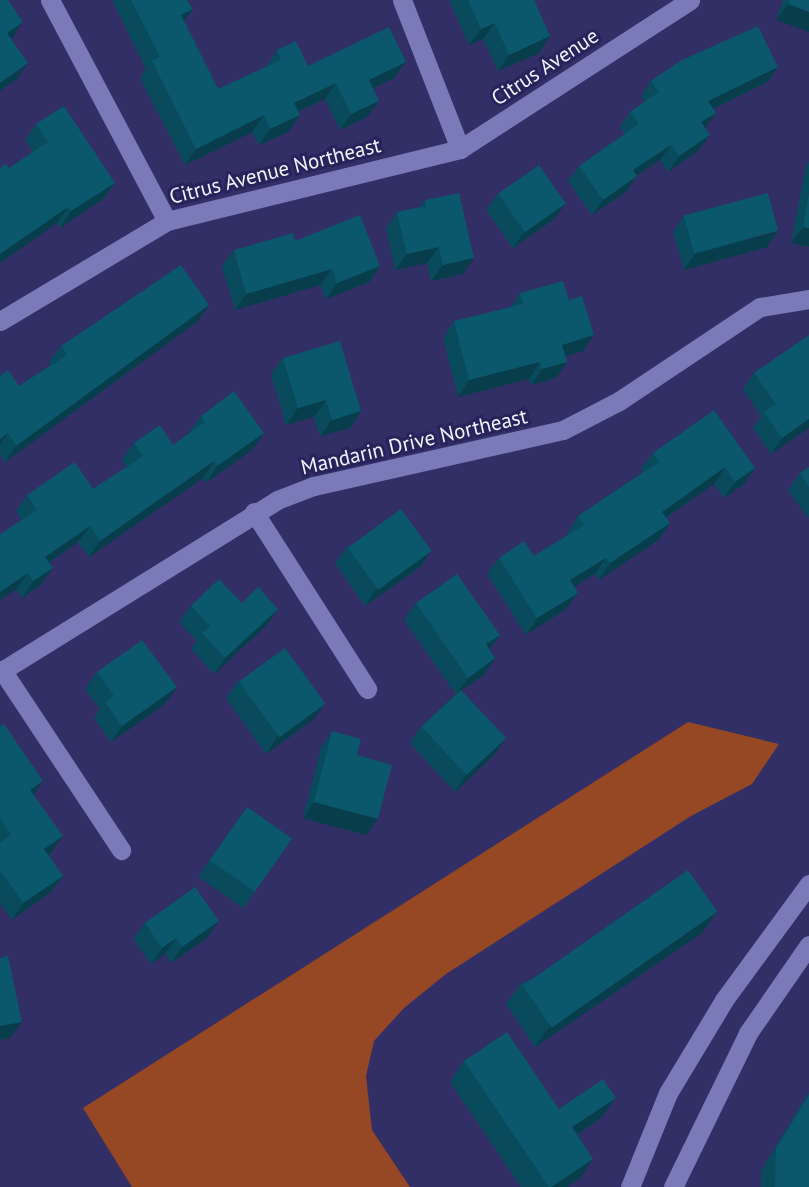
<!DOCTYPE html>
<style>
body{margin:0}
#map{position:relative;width:809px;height:1187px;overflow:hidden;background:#322e66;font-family:"PT Sans",sans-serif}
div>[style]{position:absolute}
.green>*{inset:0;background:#964724}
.minor>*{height:19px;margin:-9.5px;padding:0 9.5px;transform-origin:9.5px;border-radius:9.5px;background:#7a7ab9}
.tertiary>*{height:19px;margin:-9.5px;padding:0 9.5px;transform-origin:9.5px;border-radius:9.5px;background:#7a7ab9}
.wall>*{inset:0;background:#094b5d;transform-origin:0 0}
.shaded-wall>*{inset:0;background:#083d4c}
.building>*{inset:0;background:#0b576c;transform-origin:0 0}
span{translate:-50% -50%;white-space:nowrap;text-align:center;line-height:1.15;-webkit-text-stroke:6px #28235a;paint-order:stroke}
.street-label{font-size:21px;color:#f2f2fa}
</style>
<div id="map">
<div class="green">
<div style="clip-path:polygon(688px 722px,779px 744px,752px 784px,691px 816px,446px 974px,404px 1008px,374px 1041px,366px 1076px,372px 1130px,410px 1187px,132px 1187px,83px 1108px)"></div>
</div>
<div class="minor">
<div style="left:50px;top:0;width:250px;rotate:62.1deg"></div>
<div style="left:402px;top:0;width:160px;rotate:68.7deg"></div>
<div style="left:0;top:321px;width:195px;rotate:-30.9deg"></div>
<div style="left:167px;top:221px;width:302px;rotate:-13.8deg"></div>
<div style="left:460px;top:149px;width:274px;rotate:-32.9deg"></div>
<div style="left:254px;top:512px;width:210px;rotate:57.4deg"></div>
<div style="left:2px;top:670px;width:216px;rotate:56.5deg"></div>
<div style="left:0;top:672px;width:326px;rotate:-31.8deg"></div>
<div style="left:277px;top:500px;width:40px;rotate:-21deg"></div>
<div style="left:314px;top:486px;width:255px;rotate:-12.7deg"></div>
<div style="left:563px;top:430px;width:63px;rotate:-27.4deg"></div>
<div style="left:619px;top:401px;width:169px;rotate:-33.7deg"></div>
<div style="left:760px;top:307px;width:50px;rotate:-9.3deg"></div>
</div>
<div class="tertiary">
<div style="left:630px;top:1187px;width:101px;rotate:-68deg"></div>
<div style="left:668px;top:1093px;width:109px;rotate:-58.9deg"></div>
<div style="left:724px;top:1000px;width:144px;rotate:-53.8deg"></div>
<div style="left:673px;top:1187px;width:171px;rotate:-64deg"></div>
<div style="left:748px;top:1033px;width:107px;rotate:-55.3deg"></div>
</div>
<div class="wall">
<div style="clip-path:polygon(112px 0,187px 0,193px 9px,184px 21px,218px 89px,266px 67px,277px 50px,308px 66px,394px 78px,373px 88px,367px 117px,340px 130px,325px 99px,298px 112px,300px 115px,288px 132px,259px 145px,252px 132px,185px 165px,140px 78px,146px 69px)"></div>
<div style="clip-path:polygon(449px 0,534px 0,550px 36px,539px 53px,498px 71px,483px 39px,469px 45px)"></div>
<div style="clip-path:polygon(783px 0,809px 0,776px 20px)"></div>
<div style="clip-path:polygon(778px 67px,767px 82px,713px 109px,716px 113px,705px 128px,710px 135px,699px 150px,668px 172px,660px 160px,637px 175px,627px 191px,592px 215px,568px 181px,579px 166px,625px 134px,620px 127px,630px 112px,645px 102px,641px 96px,651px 81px)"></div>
<div style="clip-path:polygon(36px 124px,115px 183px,103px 199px,60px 228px,57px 223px,0 263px,0 168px,9px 168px,33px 152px,25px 140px)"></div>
<div style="clip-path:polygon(809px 161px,809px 247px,791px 243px,806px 166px)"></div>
<div style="clip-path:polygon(498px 194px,554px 219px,513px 248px,486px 210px)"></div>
<div style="clip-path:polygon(425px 200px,463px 274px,431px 281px,427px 263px,395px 270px,386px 228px,397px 212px,420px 207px)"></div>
<div style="clip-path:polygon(684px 216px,767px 247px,684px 270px,673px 232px)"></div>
<div style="clip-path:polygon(295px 241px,380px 266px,369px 282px,326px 299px,320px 285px,235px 310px,222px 266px,234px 250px)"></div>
<div style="clip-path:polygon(520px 293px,583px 351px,566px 356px,567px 362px,556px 378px,531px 385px,529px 379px,458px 397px,443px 338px,454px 321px,510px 308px)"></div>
<div style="clip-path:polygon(198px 321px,5px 462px,0 455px,0 376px,19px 386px,51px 365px,49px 362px,61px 346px)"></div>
<div style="clip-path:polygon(283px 358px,361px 411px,350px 428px,320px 436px,314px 417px,286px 425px,271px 374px)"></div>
<div style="clip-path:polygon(754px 373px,809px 428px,771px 454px,753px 428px,761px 416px,743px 389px)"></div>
<div style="clip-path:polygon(201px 416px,264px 433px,253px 449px,206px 483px,203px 478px,89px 557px,78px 542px,49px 563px,41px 585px,22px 598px,16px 589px,22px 520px,16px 511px,27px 495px,93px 489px,127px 467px,122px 459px,134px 443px,173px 445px,190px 433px,189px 432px)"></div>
<div style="clip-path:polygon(653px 453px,755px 468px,743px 485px,724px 498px,714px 484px,666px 518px,670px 523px,658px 540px,599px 580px,595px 574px,574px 587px,578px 593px,566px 609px,526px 635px,487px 574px,499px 558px,534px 556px,568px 535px,567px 533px,578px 516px,643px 472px,641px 469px)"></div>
<div style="clip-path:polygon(809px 467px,809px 519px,788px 490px,800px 473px)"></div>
<div style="clip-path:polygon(347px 547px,431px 551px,420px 567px,365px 606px,335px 563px)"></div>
<div style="clip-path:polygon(242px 603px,278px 609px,267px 625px,214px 674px,191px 649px,197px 641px,179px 622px,191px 606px)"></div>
<div style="clip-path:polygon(416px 603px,500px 635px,489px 650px,495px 658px,484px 675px,461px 691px,506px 738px,494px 755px,455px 792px,410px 743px,421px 727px,456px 694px,404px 620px)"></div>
<div style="clip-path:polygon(97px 672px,177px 687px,165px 704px,111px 742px,94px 718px,100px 709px,85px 689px)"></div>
<div style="clip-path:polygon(238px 681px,313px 720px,266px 754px,226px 698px)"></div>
<div style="clip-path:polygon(0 727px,34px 795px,51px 853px,48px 855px,63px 876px,51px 892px,12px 920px,0 903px)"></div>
<div style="clip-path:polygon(332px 731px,357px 755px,366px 835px,303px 818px,321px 748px)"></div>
<div style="left:247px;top:807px;width:55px;height:85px;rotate:35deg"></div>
<div style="clip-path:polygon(717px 912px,702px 933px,535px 1047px,506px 1004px,521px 983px)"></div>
<div style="clip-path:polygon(145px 923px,207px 938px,171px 963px,165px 954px,151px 964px,133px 939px)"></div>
<div style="clip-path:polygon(464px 1061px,559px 1109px,601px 1118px,577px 1135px,593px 1159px,579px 1179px,567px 1187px,521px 1187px,450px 1082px)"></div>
<div style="clip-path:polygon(809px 1092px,809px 1187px,761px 1187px,761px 1170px)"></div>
</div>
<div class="shaded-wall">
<div style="clip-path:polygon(788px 4px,809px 12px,809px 32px,776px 20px)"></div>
<div style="clip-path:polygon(193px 9px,181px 25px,181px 15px)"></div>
<div style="clip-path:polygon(23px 22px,12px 38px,0 46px,7px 33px)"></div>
<div style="clip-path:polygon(495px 23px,483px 39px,469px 45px,481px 29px)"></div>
<div style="clip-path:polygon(550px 36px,539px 53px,498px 71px,509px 55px)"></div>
<div style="clip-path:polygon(406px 62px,394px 78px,357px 96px,369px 80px)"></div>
<div style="clip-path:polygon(28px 63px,17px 79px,0 91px,0 83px)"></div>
<div style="clip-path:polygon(778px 67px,767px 82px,697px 117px,708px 101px)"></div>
<div style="clip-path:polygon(336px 83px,325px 99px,282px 119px,294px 103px)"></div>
<div style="clip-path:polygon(379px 101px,367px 117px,340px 130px,351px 114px)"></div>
<div style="clip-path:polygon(716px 113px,705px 128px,701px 122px)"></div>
<div style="clip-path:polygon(264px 115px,252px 132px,185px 165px,196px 149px)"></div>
<div style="clip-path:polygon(300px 115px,288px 132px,259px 145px,270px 129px)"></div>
<div style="clip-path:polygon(710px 135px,699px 150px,668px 172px,679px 156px)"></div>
<div style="clip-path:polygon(671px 145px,660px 160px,622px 185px,633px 170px)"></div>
<div style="clip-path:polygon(637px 176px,627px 191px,592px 215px,603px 200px)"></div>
<div style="clip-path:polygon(115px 183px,103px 199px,60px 228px,71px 211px)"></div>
<div style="clip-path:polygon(566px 203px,554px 219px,513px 248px,524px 232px)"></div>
<div style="clip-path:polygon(68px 207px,57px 223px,0 263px,0 254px)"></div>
<div style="clip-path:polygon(803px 227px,809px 228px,809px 247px,791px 243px)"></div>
<div style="clip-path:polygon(778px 231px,767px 247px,684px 270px,695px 254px)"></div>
<div style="clip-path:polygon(439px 247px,427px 263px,395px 270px,407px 254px)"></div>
<div style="clip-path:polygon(474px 258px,463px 274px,431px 281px,443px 265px)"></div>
<div style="clip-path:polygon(380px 266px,369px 282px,326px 299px,337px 283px)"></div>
<div style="clip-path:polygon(332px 269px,320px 285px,235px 310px,246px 294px)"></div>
<div style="clip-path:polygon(209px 305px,198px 321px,5px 462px,16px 446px)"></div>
<div style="clip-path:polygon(594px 335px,583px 351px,551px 361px,562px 345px)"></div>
<div style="clip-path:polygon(540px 362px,529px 379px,458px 397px,469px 380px)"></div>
<div style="clip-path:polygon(567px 362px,556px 378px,531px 385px,542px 369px)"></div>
<div style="clip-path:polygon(326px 400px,314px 417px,286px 425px,298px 408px)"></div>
<div style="clip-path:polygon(361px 411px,350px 428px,320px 436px,332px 420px)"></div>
<div style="clip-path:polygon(809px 419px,809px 428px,771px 454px,782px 438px)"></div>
<div style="clip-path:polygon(8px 433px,0 445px,0 439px)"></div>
<div style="clip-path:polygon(264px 433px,253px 449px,206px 483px,217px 466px)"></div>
<div style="clip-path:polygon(214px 461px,203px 478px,89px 557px,100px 541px)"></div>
<div style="clip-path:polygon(725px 467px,714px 484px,650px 528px,662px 512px)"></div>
<div style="clip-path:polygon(755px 468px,743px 485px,724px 498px,735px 482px)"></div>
<div style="clip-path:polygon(670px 523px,658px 540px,599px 580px,610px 563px)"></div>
<div style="clip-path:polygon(90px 526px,78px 542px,34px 573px,45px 557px)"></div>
<div style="clip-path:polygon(431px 551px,420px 567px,365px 606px,376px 589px)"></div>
<div style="clip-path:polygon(606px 558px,595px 574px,559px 597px,570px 580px)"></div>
<div style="clip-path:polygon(53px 568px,41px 585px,22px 598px,33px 581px)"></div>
<div style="clip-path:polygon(28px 573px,16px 589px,0 600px,0 592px)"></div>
<div style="clip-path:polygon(578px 593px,566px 609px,526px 635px,537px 618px)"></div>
<div style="clip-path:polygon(278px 609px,267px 625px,214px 674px,225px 658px)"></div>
<div style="clip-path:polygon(500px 635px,488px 651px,486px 644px)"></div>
<div style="clip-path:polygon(495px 658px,484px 675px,456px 694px,468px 678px)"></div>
<div style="clip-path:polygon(177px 687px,165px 704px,111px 742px,122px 726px)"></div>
<div style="clip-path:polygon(325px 704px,313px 720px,266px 754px,277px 737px)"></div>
<div style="clip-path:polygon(506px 738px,494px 755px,455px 792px,466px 775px)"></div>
<div style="clip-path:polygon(43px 781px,32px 797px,30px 790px)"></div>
<div style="clip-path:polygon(314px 802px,378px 819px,366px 835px,303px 818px)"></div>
<div style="clip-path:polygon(63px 836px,51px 853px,33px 866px,44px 849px)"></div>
<div style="clip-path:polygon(63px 876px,51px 892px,12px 920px,23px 903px)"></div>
<div style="clip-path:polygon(717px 912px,702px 933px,535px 1047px,550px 1026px)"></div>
<div style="clip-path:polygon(219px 921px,207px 938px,171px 963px,182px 947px)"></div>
<div style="clip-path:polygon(176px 938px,165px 954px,151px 964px,162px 948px)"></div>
<div style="clip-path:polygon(22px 1022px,10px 1038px,0 1040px,0 1026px)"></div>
<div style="clip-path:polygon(616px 1098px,601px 1118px,557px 1148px,572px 1127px)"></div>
<div style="clip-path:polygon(593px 1159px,579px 1179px,567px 1187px,551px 1187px)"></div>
</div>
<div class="building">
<div style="clip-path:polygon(0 0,8px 0,23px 22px,7px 33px,28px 63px,0 83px)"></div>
<div style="clip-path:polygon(131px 0,187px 0,193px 9px,181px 15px,218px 89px,281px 60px,277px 50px,296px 41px,308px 66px,389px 27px,406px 62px,369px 80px,379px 101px,351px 114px,336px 83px,294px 103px,300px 115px,270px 129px,264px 115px,196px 149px,152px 61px,160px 57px)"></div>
<div style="clip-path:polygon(468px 0,534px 0,550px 36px,509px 55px,495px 23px,481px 29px)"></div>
<div style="clip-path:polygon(789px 0,809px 0,809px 12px,788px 4px)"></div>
<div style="clip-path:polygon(758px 26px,778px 67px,708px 101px,716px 113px,701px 122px,710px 135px,679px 156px,671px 145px,633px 170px,637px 176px,603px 200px,579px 166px,639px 124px,630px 112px,659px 92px,651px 81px,680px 61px)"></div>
<div style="clip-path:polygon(64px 106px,115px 183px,71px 211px,68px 207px,0 254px,0 168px,6px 164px,9px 168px,48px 142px,36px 124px)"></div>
<div style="left:539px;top:165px;width:47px;height:50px;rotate:55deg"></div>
<div style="clip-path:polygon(459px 193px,474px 258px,443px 265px,439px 247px,407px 254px,397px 212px,426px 206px,425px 200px)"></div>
<div style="left:768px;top:193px;width:39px;height:87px;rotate:75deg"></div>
<div style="clip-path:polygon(809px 193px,809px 228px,803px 227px)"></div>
<div style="clip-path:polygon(360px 215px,380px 266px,337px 283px,332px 269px,246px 294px,234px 250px,293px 233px,295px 241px)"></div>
<div style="clip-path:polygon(181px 265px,209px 305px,16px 446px,8px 433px,0 439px,0 376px,8px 370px,19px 386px,67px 355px,61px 346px)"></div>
<div style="clip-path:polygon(563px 281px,569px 300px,582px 296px,594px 335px,562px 345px,567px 362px,542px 369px,540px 362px,469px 380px,454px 321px,523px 304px,520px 293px)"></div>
<div style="clip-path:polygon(809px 335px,809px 419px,782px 438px,764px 412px,776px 404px,754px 373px)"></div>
<div style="clip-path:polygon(340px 341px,361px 411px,332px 420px,326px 400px,298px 408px,283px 358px)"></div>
<div style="clip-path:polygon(234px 391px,264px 433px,217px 466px,214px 461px,100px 541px,90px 526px,45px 557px,53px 568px,33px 581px,28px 573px,0 592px,0 534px,37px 510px,27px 495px,75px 462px,93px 489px,143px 456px,134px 443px,160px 425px,173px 445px,205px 422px,201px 416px)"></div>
<div style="clip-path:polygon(714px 410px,755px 468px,735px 482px,725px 467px,662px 512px,670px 523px,610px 563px,606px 558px,570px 580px,578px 593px,537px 618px,499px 558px,524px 541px,534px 556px,584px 525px,578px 516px,659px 462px,653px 453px)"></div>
<div style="clip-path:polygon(809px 467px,809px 487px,800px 473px)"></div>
<div style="left:401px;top:509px;width:52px;height:66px;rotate:54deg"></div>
<div style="clip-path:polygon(457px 574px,500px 635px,486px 644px,495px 658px,468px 678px,416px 603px)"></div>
<div style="clip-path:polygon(219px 579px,242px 603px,258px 587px,278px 609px,225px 658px,202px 633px,210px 626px,191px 606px)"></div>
<div style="clip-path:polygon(142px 640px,177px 687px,122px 726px,105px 702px,114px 696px,97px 672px)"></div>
<div style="left:285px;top:648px;width:69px;height:57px;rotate:54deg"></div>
<div style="left:461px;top:690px;width:66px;height:54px;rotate:47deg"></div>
<div style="clip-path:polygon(4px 724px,43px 781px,30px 790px,63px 836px,44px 849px,63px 876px,23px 903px,0 870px,0 843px,11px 835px,0 818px,0 727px)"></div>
<div style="clip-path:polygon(332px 731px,361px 739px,357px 755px,392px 765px,378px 819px,314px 802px)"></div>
<div style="left:247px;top:807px;width:55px;height:65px;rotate:35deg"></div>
<div style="left:688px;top:870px;width:51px;height:202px;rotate:55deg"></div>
<div style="clip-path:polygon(195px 887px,219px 921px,182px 947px,176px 938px,162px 948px,145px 923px)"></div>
<div style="clip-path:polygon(8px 956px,22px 1022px,0 1026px,0 958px)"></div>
<div style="clip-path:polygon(507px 1032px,559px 1109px,603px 1079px,616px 1098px,572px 1127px,593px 1159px,551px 1187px,549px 1187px,464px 1061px)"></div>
<div style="clip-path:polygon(809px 1095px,809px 1187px,775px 1187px,776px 1149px)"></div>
</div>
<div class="street-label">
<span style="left:545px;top:67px;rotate:-33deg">Citrus Avenue</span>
<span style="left:275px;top:171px;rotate:-14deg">Citrus Avenue Northeast</span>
<span style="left:414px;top:442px;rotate:-13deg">Mandarin Drive Northeast</span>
</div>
</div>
